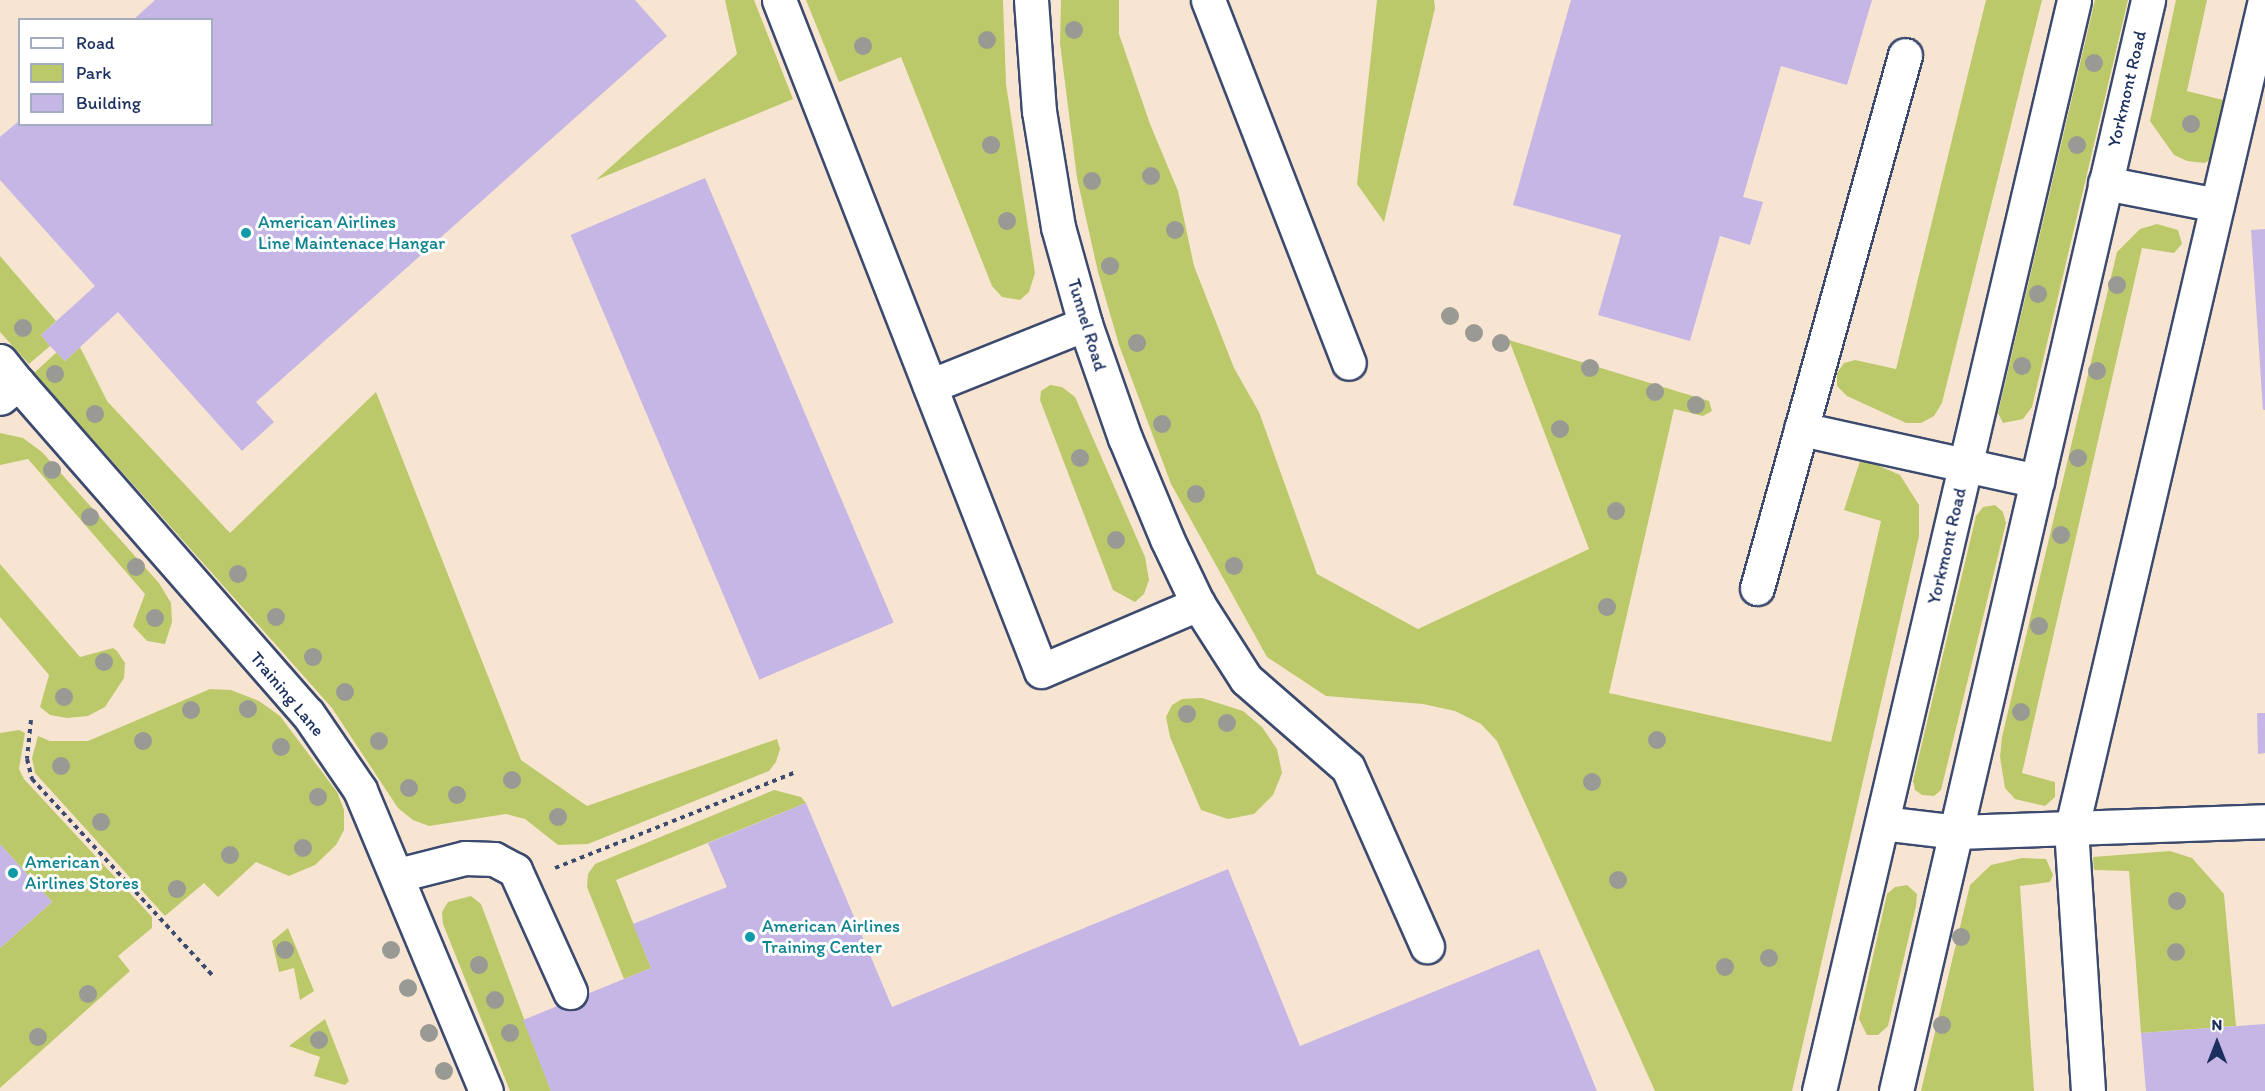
<!DOCTYPE html>
<style>
body{margin:0}
#map{position:relative;width:2265px;height:1091px;overflow:hidden;background:#f8e5d1;font-family:Itim,sans-serif}
div>[style]{position:absolute}
.green>*{inset:0;background:#bcc96b}
.building>*{inset:0;background:#c6b6e6;transform-origin:0 0}
.path>*{height:4px;margin-top:-2px;transform-origin:0;background:repeating-linear-gradient(90deg,#3c4a6f 0 4.5px,transparent 0 9px)}
.roads{filter:drop-shadow(2px 0 #3c4a6f) drop-shadow(-2px 0 #3c4a6f) drop-shadow(0 2px #3c4a6f) drop-shadow(0 -2px #3c4a6f)}
.minor>*{height:33px;margin:-16.5px;padding:0 16.5px;transform-origin:16.5px;border-radius:16.5px;background:#fff}
.trees>*{width:18px;height:18px;margin:-9px;border-radius:50%;background:#999a94}
.dots>*{width:16px;height:16px;translate:-50% -50%;box-sizing:border-box;border:3px solid #fff;border-radius:50%}
span{translate:-50% -50%;white-space:nowrap;text-align:center;line-height:1.15;-webkit-text-stroke:6px #fff;paint-order:stroke}
.street-label{font-size:18px;color:#1b2f5e}
.culture-label{font-size:18px;color:#0d838f}
.left{translate:0 -50%;text-align:left}
.legend{position:absolute;left:18px;top:18px;width:195px;height:108px;box-sizing:border-box;background:#fff;border:2px solid #a4acbf;margin:0;padding:8px 10px;list-style:none;font-size:18px;color:#1b2f5e}
.legend li{display:flex;align-items:center;gap:12px;height:30px}
.legend b{width:30px;border:2px solid #a4acbf}
.north{position:absolute;left:2187px;top:1013px;width:60px;height:60px;-webkit-text-stroke:4px #fff;paint-order:stroke;rotate:0deg;font-size:16px;font-weight:700;line-height:24px;text-align:center;color:#1b2f5e}
.north::after{content:'';display:block;margin:auto;width:21px;height:27px;background:#1b2f5e;clip-path:polygon(50% 0,100% 100%,50% 72%,0 100%)}
</style>
<div id="map">
<div class="green">
<div style="clip-path:polygon(725px 0,754px 0,793px 99px,596px 180px,737px 54px)"></div>
<div style="clip-path:polygon(806px 0,1003px 0,1006px 84px,1035px 273px,1029px 292px,1020px 300px,1002px 297px,992px 286px,901px 57px,839px 82px)"></div>
<div style="clip-path:polygon(1061px 0,1119px 0,1119px 34px,1150px 124px,1178px 191px,1194px 266px,1234px 368px,1259px 412px,1317px 574px,1418px 629px,1589px 549px,1509px 340px,1709px 401px,1712px 411px,1703px 416px,1674px 409px,1609px 693px,1831px 742px,1881px 521px,1844px 510px,1861px 458px,1900px 475px,1919px 505px,1919px 536px,1792px 1091px,1655px 1091px,1497px 741px,1481px 724px,1455px 711px,1423px 704px,1326px 696px,1267px 657px,1171px 484px,1119px 345px,1098px 272px,1077px 178px,1060px 43px)"></div>
<div style="clip-path:polygon(1377px 0,1434px 0,1435px 8px,1384px 222px,1357px 184px)"></div>
<div style="clip-path:polygon(1986px 0,2042px 0,1942px 403px,1934px 416px,1921px 423px,1906px 423px,1847px 396px,1837px 386px,1837px 373px,1844px 363px,1855px 360px,1896px 369px)"></div>
<div style="clip-path:polygon(2095px 0,2128px 0,2032px 407px,2023px 419px,2003px 423px,1998px 413px)"></div>
<div style="clip-path:polygon(2176px 0,2207px 0,2187px 91px,2231px 102px,2219px 153px,2205px 163px,2187px 161px,2174px 155px,2150px 121px)"></div>
<div style="clip-path:polygon(2157px 224px,2178px 230px,2182px 244px,2174px 253px,2142px 248px,2022px 773px,2055px 782px,2055px 797px,2045px 806px,2015px 799px,2005px 788px,2000px 757px,2002px 737px,2117px 252px,2140px 229px)"></div>
<div style="clip-path:polygon(0 256px,56px 321px,41px 335px,50px 346px,29px 364px,0 332px)"></div>
<div style="clip-path:polygon(80px 347px,107px 401px,230px 533px,376px 392px,521px 760px,587px 806px,777px 739px,780px 749px,776px 762px,769px 771px,588px 844px,558px 845px,525px 819px,506px 814px,429px 826px,413px 820px,398px 808px,332px 708px,34px 373px,57px 352px,65px 361px)"></div>
<div style="clip-path:polygon(1050px 385px,1062px 387px,1075px 397px,1145px 557px,1149px 580px,1144px 594px,1135px 602px,1113px 590px,1040px 400px,1041px 391px)"></div>
<div style="clip-path:polygon(0 433px,23px 438px,42px 452px,159px 583px,171px 603px,172px 622px,165px 644px,147px 641px,133px 626px,145px 594px,28px 459px,0 465px)"></div>
<div style="clip-path:polygon(1995px 505px,2003px 512px,2006px 523px,1941px 790px,1934px 796px,1922px 795px,1915px 790px,1913px 781px,1976px 516px,1983px 507px)"></div>
<div style="clip-path:polygon(0 564px,80px 657px,113px 648px,117px 651px,125px 663px,124px 678px,105px 707px,88px 716px,67px 718px,50px 715px,40px 707px,49px 675px,0 617px)"></div>
<div style="clip-path:polygon(210px 689px,231px 690px,259px 701px,280px 716px,337px 792px,344px 810px,344px 830px,336px 845px,315px 865px,289px 876px,256px 862px,218px 897px,204px 883px,165px 916px,35px 773px,32px 758px,38px 736px,50px 741px,88px 741px)"></div>
<div style="clip-path:polygon(1202px 698px,1243px 711px,1262px 727px,1277px 749px,1282px 773px,1273px 795px,1254px 814px,1228px 819px,1201px 810px,1170px 737px,1166px 717px,1172px 705px,1182px 699px)"></div>
<div style="clip-path:polygon(19px 730px,25px 733px,19px 769px,24px 779px,152px 917px,152px 928px,118px 956px,130px 971px,0 1088px,0 948px,52px 902px,0 844px,0 733px)"></div>
<div style="clip-path:polygon(774px 790px,801px 797px,806px 803px,616px 880px,651px 968px,624px 979px,587px 887px,588px 874px,595px 864px)"></div>
<div style="clip-path:polygon(2170px 851px,2192px 858px,2224px 894px,2236px 1026px,2141px 1033px,2129px 871px,2094px 870px,2093px 857px)"></div>
<div style="clip-path:polygon(2022px 858px,2046px 859px,2053px 875px,2050px 882px,2020px 886px,2034px 1091px,1921px 1091px,1970px 885px,1991px 865px)"></div>
<div style="clip-path:polygon(1907px 885px,1917px 894px,1916px 906px,1888px 1026px,1878px 1035px,1867px 1035px,1859px 1019px,1887px 894px,1895px 887px)"></div>
<div style="clip-path:polygon(471px 896px,481px 904px,551px 1091px,510px 1091px,443px 924px,442px 912px,448px 902px)"></div>
<div style="clip-path:polygon(288px 928px,314px 991px,300px 1000px,294px 968px,279px 972px,272px 941px)"></div>
<div style="clip-path:polygon(325px 1019px,349px 1081px,345px 1085px,314px 1076px,320px 1057px,289px 1046px)"></div>
</div>
<div class="building">
<div style="clip-path:polygon(155px 0,635px 0,667px 36px,256px 402px,274px 422px,242px 451px,118px 312px,65px 361px,50px 346px,41px 335px,95px 286px,0 180px,0 137px,20px 120px,20px 124px,212px 124px,212px 20px,133px 20px)"></div>
<div style="clip-path:polygon(1571px 0,1872px 0,1847px 85px,1781px 66px,1743px 197px,1763px 202px,1750px 245px,1720px 236px,1690px 341px,1598px 315px,1621px 235px,1513px 205px)"></div>
<div style="left:705px;top:178px;width:483px;height:146px;rotate:67deg"></div>
<div style="clip-path:polygon(2265px 229px,2265px 410px,2263px 410px,2251px 230px)"></div>
<div style="clip-path:polygon(2257px 713px,2265px 713px,2265px 753px,2258px 754px)"></div>
<div style="clip-path:polygon(806px 803px,892px 1007px,1228px 869px,1300px 1046px,1539px 949px,1597px 1091px,551px 1091px,523px 1020px,651px 968px,633px 924px,727px 887px,708px 843px)"></div>
<div style="clip-path:polygon(0 844px,52px 902px,0 948px)"></div>
<div style="clip-path:polygon(2265px 1024px,2265px 1091px,2146px 1091px,2141px 1033px)"></div>
</div>
<div class="path">
<div style="left:31px;top:720px;width:39px;rotate:96deg"></div>
<div style="left:27px;top:759px;width:21px;rotate:76deg"></div>
<div style="left:32px;top:779px;width:268px;rotate:47.4deg"></div>
<div style="left:555px;top:868px;width:257px;rotate:-21.7deg"></div>
</div>
<div class="roads">
<div class="minor">
<div style="left:779px;top:0;width:720px;rotate:68.67deg"></div>
<div style="left:1041px;top:671px;width:171px;rotate:-23.1deg"></div>
<div style="left:1031px;top:0;width:111px;rotate:85.9deg"></div>
<div style="left:1039px;top:111px;width:118px;rotate:80.7deg"></div>
<div style="left:1058px;top:227px;width:101px;rotate:74.4deg"></div>
<div style="left:1085px;top:324px;width:121px;rotate:70.7deg"></div>
<div style="left:1125px;top:438px;width:109px;rotate:67.4deg"></div>
<div style="left:1167px;top:539px;width:72px;rotate:64.5deg"></div>
<div style="left:1198px;top:604px;width:89px;rotate:57.4deg"></div>
<div style="left:1246px;top:679px;width:135px;rotate:41.1deg"></div>
<div style="left:1348px;top:768px;width:195px;rotate:66.1deg"></div>
<div style="left:1208px;top:0;width:389px;rotate:68.8deg"></div>
<div style="left:2105px;top:183px;width:114px;rotate:11.1deg"></div>
<div style="left:0;top:361px;width:28px;rotate:51deg"></div>
<div style="left:18px;top:383px;width:23px;rotate:140deg"></div>
<div style="left:18px;top:383px;width:440px;rotate:48.8deg"></div>
<div style="left:308px;top:714px;width:92px;rotate:55.6deg"></div>
<div style="left:360px;top:790px;width:326px;rotate:67.3deg"></div>
<div style="left:930px;top:386px;width:167px;rotate:-21.8deg"></div>
<div style="left:1801px;top:429px;width:242px;rotate:12.4deg"></div>
<div style="left:1757px;top:588px;width:553px;rotate:-74.48deg"></div>
<div style="left:1882px;top:823px;width:76px;rotate:6.8deg"></div>
<div style="left:1957px;top:832px;width:308px;rotate:-2deg"></div>
<div style="left:398px;top:875px;width:69px;rotate:-14.2deg"></div>
<div style="left:465px;top:858px;width:29px;rotate:2deg"></div>
<div style="left:494px;top:859px;width:24px;rotate:28deg"></div>
<div style="left:515px;top:870px;width:134px;rotate:65.7deg"></div>
<div style="left:1819px;top:1091px;width:1120px;rotate:-76.84deg"></div>
<div style="left:1896px;top:1091px;width:1120px;rotate:-76.99deg"></div>
<div style="left:2088px;top:1091px;width:261px;rotate:-93.7deg"></div>
<div style="left:2071px;top:831px;width:853px;rotate:-76.86deg"></div>
</div>
</div>
<div class="trees">
<div style="left:1074px;top:30px"></div>
<div style="left:987px;top:40px"></div>
<div style="left:863px;top:46px"></div>
<div style="left:2094px;top:63px"></div>
<div style="left:2191px;top:124px"></div>
<div style="left:991px;top:145px"></div>
<div style="left:2077px;top:145px"></div>
<div style="left:1151px;top:176px"></div>
<div style="left:1092px;top:181px"></div>
<div style="left:1007px;top:221px"></div>
<div style="left:1175px;top:230px"></div>
<div style="left:1110px;top:266px"></div>
<div style="left:2117px;top:285px"></div>
<div style="left:2038px;top:294px"></div>
<div style="left:1450px;top:316px"></div>
<div style="left:23px;top:328px"></div>
<div style="left:1474px;top:333px"></div>
<div style="left:1137px;top:343px"></div>
<div style="left:1501px;top:343px"></div>
<div style="left:2022px;top:366px"></div>
<div style="left:1590px;top:368px"></div>
<div style="left:2097px;top:371px"></div>
<div style="left:55px;top:374px"></div>
<div style="left:1655px;top:392px"></div>
<div style="left:1696px;top:405px"></div>
<div style="left:95px;top:414px"></div>
<div style="left:1162px;top:424px"></div>
<div style="left:1560px;top:429px"></div>
<div style="left:1080px;top:458px"></div>
<div style="left:2078px;top:458px"></div>
<div style="left:52px;top:470px"></div>
<div style="left:1196px;top:494px"></div>
<div style="left:1616px;top:511px"></div>
<div style="left:90px;top:517px"></div>
<div style="left:2061px;top:535px"></div>
<div style="left:1116px;top:540px"></div>
<div style="left:1234px;top:566px"></div>
<div style="left:136px;top:567px"></div>
<div style="left:238px;top:574px"></div>
<div style="left:1607px;top:607px"></div>
<div style="left:276px;top:617px"></div>
<div style="left:155px;top:618px"></div>
<div style="left:2039px;top:626px"></div>
<div style="left:313px;top:657px"></div>
<div style="left:104px;top:662px"></div>
<div style="left:345px;top:692px"></div>
<div style="left:64px;top:697px"></div>
<div style="left:248px;top:709px"></div>
<div style="left:191px;top:710px"></div>
<div style="left:2021px;top:712px"></div>
<div style="left:1187px;top:714px"></div>
<div style="left:1227px;top:723px"></div>
<div style="left:1657px;top:740px"></div>
<div style="left:143px;top:741px"></div>
<div style="left:379px;top:741px"></div>
<div style="left:281px;top:747px"></div>
<div style="left:61px;top:766px"></div>
<div style="left:512px;top:780px"></div>
<div style="left:1592px;top:782px"></div>
<div style="left:409px;top:788px"></div>
<div style="left:457px;top:795px"></div>
<div style="left:318px;top:797px"></div>
<div style="left:558px;top:817px"></div>
<div style="left:101px;top:822px"></div>
<div style="left:303px;top:848px"></div>
<div style="left:230px;top:855px"></div>
<div style="left:1618px;top:880px"></div>
<div style="left:177px;top:889px"></div>
<div style="left:2177px;top:901px"></div>
<div style="left:1961px;top:937px"></div>
<div style="left:285px;top:950px"></div>
<div style="left:391px;top:950px"></div>
<div style="left:2176px;top:952px"></div>
<div style="left:1769px;top:958px"></div>
<div style="left:479px;top:965px"></div>
<div style="left:1725px;top:967px"></div>
<div style="left:408px;top:988px"></div>
<div style="left:88px;top:994px"></div>
<div style="left:495px;top:1000px"></div>
<div style="left:1942px;top:1025px"></div>
<div style="left:429px;top:1033px"></div>
<div style="left:510px;top:1033px"></div>
<div style="left:38px;top:1037px"></div>
<div style="left:319px;top:1040px"></div>
<div style="left:444px;top:1071px"></div>
</div>
<div class="dots">
<div style="left:246px;top:233px;background:#0f9aa8"></div>
<div style="left:13px;top:873px;background:#0f9aa8"></div>
<div style="left:750px;top:937px;background:#0f9aa8"></div>
</div>
<div class="street-label">
<span style="left:2127px;top:89px;rotate:-77deg">Yorkmont Road</span>
<span style="left:1087px;top:325px;rotate:73deg">Tunnel Road</span>
<span style="left:1947px;top:546px;rotate:-77deg">Yorkmont Road</span>
<span style="left:287px;top:694px;rotate:50deg">Training Lane</span>
</div>
<div class="culture-label">
<span class="left" style="left:258px;top:233px">American Airlines<br>Line Maintenace Hangar</span>
<span class="left" style="left:25px;top:873px">American<br>Airlines Stores</span>
<span class="left" style="left:762px;top:937px">American Airlines<br>Training Center</span>
</div>
<ul class="legend">
<li><b style="height:8px;background:#fff"></b>Road</li>
<li><b style="height:16px;background:#bcc96b"></b>Park</li>
<li><b style="height:16px;background:#c6b6e6"></b>Building</li>
</ul>
<div class="north">N</div>
</div>
